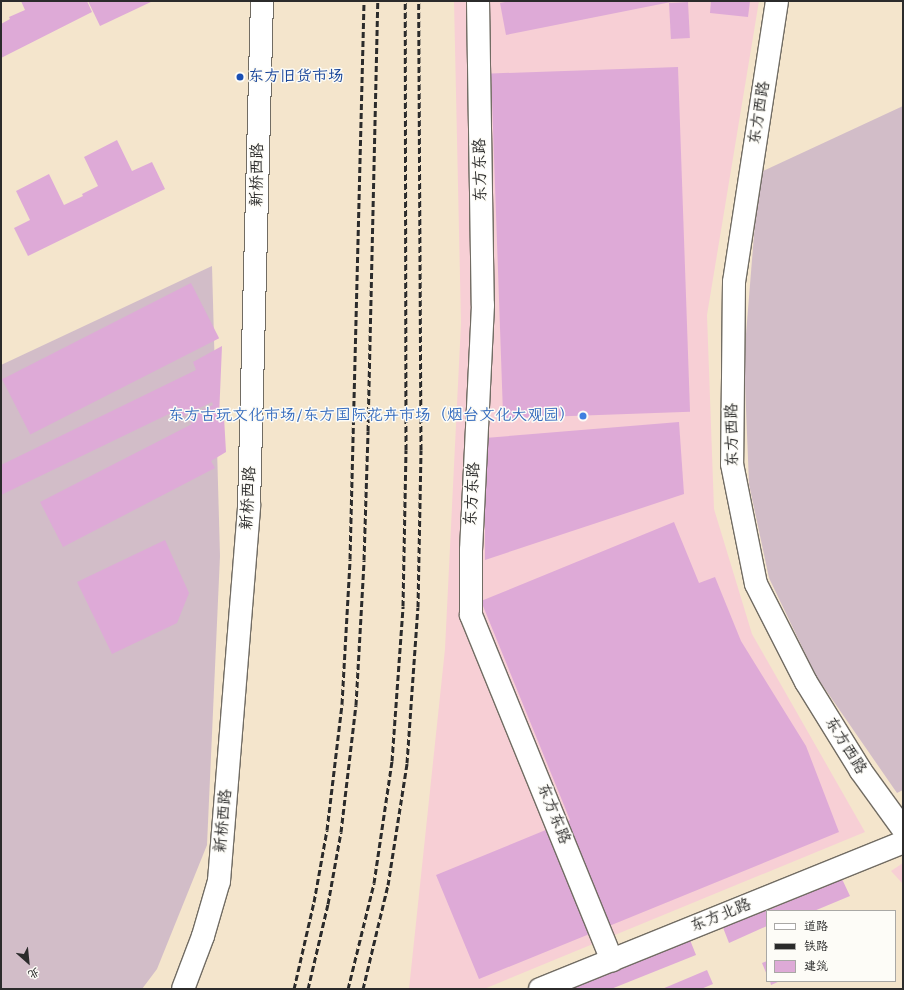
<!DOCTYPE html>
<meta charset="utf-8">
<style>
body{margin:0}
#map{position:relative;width:904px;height:990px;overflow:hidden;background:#f4e5cc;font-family:Mynerve,"LXGW WenKai TC",sans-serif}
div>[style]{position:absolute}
.built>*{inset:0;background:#f7cfd5}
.industrial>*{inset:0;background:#d2bdc8}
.building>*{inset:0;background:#deaad7;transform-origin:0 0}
.roads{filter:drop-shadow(1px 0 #716c63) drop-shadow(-1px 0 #716c63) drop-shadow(0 1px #716c63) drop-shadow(0 -1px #716c63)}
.street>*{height:22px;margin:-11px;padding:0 11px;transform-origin:11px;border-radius:11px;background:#fff}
.secondary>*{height:22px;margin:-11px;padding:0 11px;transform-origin:11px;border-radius:11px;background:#fff}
.rail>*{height:3px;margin-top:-1.5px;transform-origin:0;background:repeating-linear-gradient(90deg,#2b2b2b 0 6px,transparent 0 9px)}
.dots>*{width:11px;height:11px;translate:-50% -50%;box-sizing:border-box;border:2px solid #fdfcf7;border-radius:50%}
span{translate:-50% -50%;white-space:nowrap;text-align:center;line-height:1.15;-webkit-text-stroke:3px #fdfcf7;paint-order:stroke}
.transit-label{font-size:16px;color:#164399}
.left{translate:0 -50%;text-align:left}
.street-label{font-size:16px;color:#2b2b2b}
.shop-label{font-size:16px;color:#366cbe}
.right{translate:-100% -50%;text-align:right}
.frame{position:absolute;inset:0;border:2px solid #2b2b2b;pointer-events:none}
.legend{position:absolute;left:766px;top:910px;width:130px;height:72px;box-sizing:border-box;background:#fdfcf7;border:1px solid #a9a8a5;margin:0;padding:5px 7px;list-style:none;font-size:12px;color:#2b2b2b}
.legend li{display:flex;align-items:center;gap:8px;height:20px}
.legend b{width:20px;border:1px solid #a9a8a5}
.north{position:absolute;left:8px;top:942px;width:40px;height:40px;-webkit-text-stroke:3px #fdfcf7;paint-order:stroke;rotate:153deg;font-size:11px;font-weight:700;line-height:16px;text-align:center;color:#2b2b2b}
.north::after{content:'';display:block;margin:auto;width:14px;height:18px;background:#2b2b2b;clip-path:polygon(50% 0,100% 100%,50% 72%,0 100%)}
</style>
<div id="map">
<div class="built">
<div style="clip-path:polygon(454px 1px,759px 1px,707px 315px,714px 509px,752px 634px,865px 832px,484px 989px,409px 989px,445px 649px,461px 323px)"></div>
<div style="clip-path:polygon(903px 863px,903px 884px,891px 871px)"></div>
</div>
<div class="industrial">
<div style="clip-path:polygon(903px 106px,903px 790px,897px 793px,816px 676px,769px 578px,749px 484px,744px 359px,759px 173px)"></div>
<div style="clip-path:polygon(212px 266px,220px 556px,207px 845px,157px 969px,142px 989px,1px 989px,1px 365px)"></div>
</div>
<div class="building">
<div style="clip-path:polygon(21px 1px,87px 1px,92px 12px,1px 58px,1px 24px,10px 19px,9px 17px,25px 10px)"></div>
<div style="clip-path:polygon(88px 1px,153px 1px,100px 26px)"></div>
<div style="clip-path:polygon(510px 1px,671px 1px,671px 2px,506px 35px,500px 3px)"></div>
<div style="clip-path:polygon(711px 1px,750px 1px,748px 17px,710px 13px)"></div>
<div style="left:688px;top:2px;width:36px;height:19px;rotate:87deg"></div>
<div style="left:678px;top:67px;width:345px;height:187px;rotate:88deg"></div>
<div style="clip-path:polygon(117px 140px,132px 171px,152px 162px,165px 189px,28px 256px,14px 228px,30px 220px,16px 191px,49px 174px,64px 205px,83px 196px,82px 194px,98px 186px,84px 157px)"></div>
<div style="left:191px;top:283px;width:62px;height:212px;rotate:63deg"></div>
<div style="clip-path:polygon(222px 346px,219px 417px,224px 417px,226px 452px,211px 461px,215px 468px,63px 547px,40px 502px,192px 424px,188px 417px,213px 405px,212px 402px,179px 418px,175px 411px,1px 495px,1px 465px,196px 370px,193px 362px)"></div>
<div style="clip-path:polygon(679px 422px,684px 494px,485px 560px,485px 438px)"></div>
<div style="clip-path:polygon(674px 522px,699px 583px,715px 577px,741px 641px,806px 746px,839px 832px,479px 979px,436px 875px,570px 820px,481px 601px)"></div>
<div style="clip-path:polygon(165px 540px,189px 593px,177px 623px,112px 654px,77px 582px)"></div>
<div style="clip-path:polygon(842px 879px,850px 896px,814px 911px,767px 911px,767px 926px,729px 943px,722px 925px,764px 907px,766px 911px)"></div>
<div style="clip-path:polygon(688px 935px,696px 955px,611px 989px,554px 989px)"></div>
<div style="clip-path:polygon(767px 961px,767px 975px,762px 963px)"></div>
<div style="clip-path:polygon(707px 970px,713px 984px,701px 989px,662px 989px)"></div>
<div style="clip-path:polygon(770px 981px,780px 981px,771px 985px)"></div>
</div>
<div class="roads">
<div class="street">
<div style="left:478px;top:1px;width:304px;rotate:89.1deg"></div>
<div style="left:483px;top:305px;width:245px;rotate:92.8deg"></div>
<div style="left:471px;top:550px;width:65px;rotate:90deg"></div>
<div style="left:471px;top:615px;width:373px;rotate:67.8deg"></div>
<div style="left:777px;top:1px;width:284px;rotate:98.7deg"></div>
<div style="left:734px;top:282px;width:182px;rotate:90.6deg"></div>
<div style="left:732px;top:464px;width:122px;rotate:78.7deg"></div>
<div style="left:756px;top:584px;width:110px;rotate:63deg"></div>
<div style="left:806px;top:682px;width:105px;rotate:58.3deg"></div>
<div style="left:861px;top:771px;width:72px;rotate:54.1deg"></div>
<div style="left:540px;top:989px;width:392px;rotate:-22deg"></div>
</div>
<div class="secondary">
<div style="left:183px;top:989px;width:57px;rotate:-69.3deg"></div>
<div style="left:203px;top:936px;width:57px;rotate:-73.8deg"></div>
<div style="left:219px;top:881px;width:376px;rotate:-85.4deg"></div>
<div style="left:249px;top:506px;width:505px;rotate:-88.53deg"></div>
</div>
</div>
<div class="rail">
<div style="left:294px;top:989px;width:89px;rotate:-77.1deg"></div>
<div style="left:314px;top:902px;width:73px;rotate:-79.8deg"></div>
<div style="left:327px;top:830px;width:127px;rotate:-83.2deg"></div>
<div style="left:342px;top:704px;width:145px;rotate:-86.8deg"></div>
<div style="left:350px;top:559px;width:558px;rotate:-88.56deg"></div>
<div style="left:308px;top:989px;width:87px;rotate:-76.8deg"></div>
<div style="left:328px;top:904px;width:73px;rotate:-79.8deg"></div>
<div style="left:341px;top:832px;width:128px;rotate:-83.3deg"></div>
<div style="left:356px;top:705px;width:145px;rotate:-86.8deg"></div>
<div style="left:364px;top:560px;width:129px;rotate:-88.2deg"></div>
<div style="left:368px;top:431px;width:430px;rotate:-88.7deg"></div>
<div style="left:348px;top:989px;width:109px;rotate:-76.2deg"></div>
<div style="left:374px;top:883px;width:123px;rotate:-81.6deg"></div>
<div style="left:392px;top:761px;width:155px;rotate:-85.9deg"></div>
<div style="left:403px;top:606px;width:156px;rotate:-88.9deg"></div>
<div style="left:406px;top:450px;width:449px;rotate:-90.1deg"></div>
<div style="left:363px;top:989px;width:107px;rotate:-76.5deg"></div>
<div style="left:388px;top:885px;width:123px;rotate:-81.1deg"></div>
<div style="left:407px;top:763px;width:156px;rotate:-86deg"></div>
<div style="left:418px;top:607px;width:157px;rotate:-88.9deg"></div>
<div style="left:421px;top:450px;width:449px;rotate:-90.3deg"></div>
</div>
<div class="dots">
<div style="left:240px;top:77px;background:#1a4fb4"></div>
<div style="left:583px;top:416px;background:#3f7fe0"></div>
</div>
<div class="transit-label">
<span class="left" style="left:248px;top:77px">东方旧货市场</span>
</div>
<div class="street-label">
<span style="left:760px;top:113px;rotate:-81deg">东方西路</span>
<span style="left:481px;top:170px;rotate:-91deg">东方东路</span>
<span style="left:258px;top:175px;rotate:-89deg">新桥西路</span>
<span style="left:733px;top:435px;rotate:-91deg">东方西路</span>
<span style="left:473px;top:494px;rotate:-87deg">东方东路</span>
<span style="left:249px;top:498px;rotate:-87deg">新桥西路</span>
<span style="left:845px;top:746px;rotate:58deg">东方西路</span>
<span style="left:553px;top:814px;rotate:68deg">东方东路</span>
<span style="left:224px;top:821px;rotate:-85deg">新桥西路</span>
<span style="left:721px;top:916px;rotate:-22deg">东方北路</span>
</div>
<div class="shop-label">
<span class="right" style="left:575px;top:416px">东方古玩文化市场/东方国际花卉市场（烟台文化大观园）</span>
</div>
<div class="frame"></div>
<ul class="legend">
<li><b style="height:5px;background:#fff"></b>道路</li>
<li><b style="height:5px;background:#2b2b2b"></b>铁路</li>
<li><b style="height:11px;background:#deaad7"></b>建筑</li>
</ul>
<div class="north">北</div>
</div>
